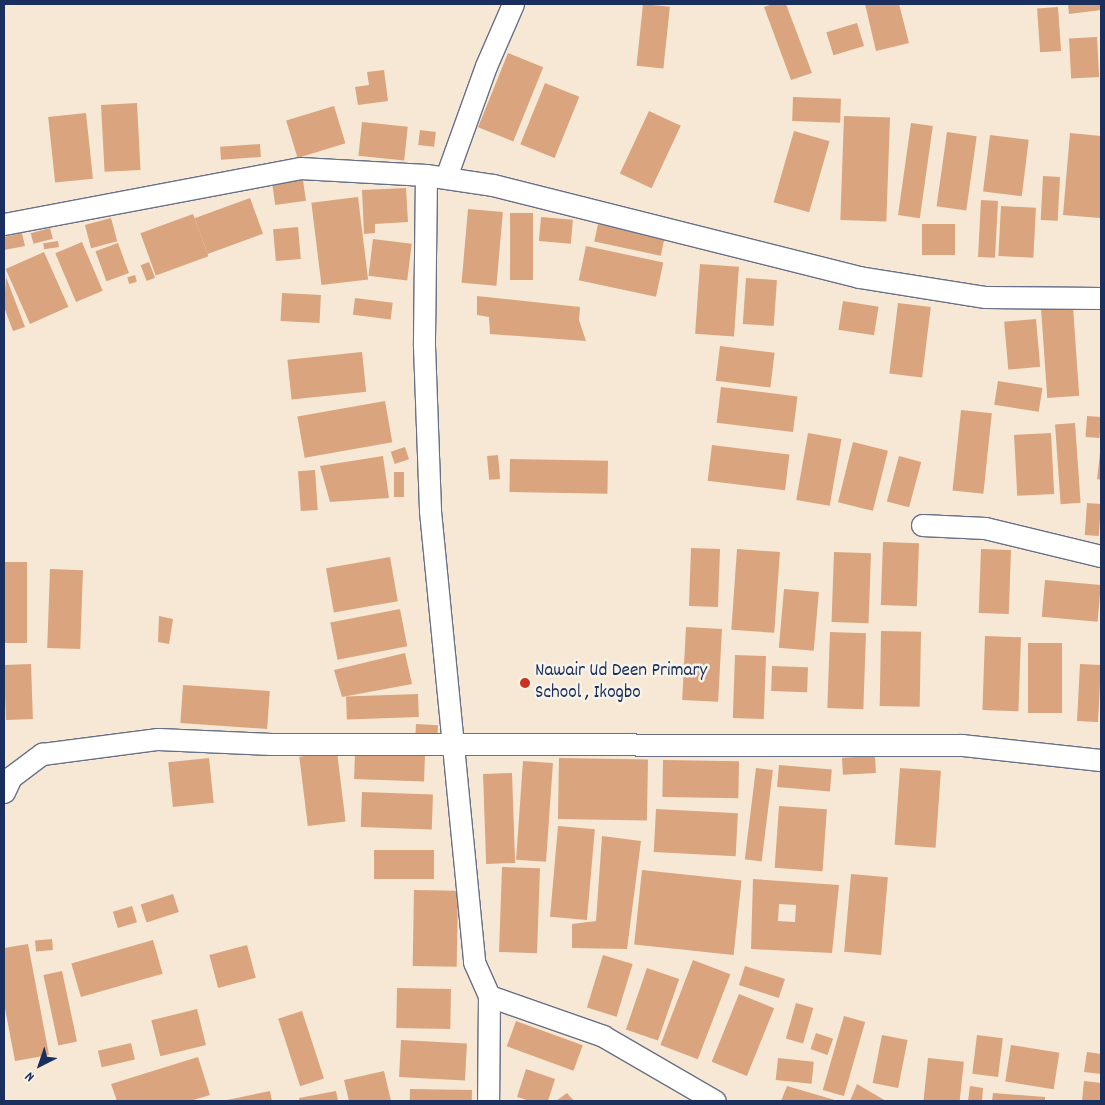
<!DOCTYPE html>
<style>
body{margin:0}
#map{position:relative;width:1105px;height:1105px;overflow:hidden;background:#f6e8d5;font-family:Dekko,sans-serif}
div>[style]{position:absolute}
.building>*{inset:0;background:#daa47e;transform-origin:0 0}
.roads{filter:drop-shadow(1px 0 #687088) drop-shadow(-1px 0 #687088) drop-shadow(0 1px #687088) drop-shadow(0 -1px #687088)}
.minor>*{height:21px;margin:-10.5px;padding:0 10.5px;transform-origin:10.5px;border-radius:10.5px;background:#fff}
.dots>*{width:14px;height:14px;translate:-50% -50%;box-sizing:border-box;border:2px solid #f7f3e8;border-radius:50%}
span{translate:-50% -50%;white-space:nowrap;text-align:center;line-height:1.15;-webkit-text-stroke:5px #f7f3e8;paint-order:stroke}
.poi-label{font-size:19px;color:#1b2f5e}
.left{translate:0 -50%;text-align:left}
.frame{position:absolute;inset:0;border:5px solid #1b2f5e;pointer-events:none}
.north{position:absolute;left:15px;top:1040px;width:50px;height:50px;-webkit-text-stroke:4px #f7f3e8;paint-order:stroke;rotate:221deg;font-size:14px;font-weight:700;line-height:20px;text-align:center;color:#1b2f5e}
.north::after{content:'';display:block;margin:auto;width:18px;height:22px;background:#1b2f5e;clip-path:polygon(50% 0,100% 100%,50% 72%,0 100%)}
</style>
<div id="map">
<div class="building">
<div style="left:643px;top:4px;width:27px;height:62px;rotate:6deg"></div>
<div style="clip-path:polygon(773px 4px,786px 4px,812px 73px,791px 80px,764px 7px)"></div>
<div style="clip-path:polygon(865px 4px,899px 4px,909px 43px,876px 51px)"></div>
<div style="clip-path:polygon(1068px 4px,1101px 4px,1101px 10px,1069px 14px)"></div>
<div style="left:1058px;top:7px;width:44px;height:21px;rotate:86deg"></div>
<div style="left:857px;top:23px;width:24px;height:32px;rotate:73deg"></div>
<div style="left:1097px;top:37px;width:40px;height:28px;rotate:87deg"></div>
<div style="left:508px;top:53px;width:38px;height:80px;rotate:22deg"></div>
<div style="clip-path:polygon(384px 70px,388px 101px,358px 105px,355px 87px,369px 85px,367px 72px)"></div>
<div style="left:545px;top:83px;width:37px;height:66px;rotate:22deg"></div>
<div style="left:793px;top:97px;width:48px;height:24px;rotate:2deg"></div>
<div style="left:137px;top:103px;width:67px;height:36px;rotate:87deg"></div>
<div style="left:334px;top:106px;width:39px;height:50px;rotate:73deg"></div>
<div style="left:649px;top:111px;width:35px;height:69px;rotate:25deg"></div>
<div style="left:86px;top:113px;width:66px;height:38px;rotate:84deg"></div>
<div style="left:844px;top:116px;width:46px;height:104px;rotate:2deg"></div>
<div style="left:362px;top:122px;width:46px;height:34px;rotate:6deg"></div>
<div style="left:911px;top:123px;width:22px;height:93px;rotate:8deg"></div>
<div style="left:420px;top:130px;width:16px;height:15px;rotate:7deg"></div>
<div style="left:794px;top:131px;width:37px;height:74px;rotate:16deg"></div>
<div style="left:947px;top:132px;width:30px;height:75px;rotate:8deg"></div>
<div style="clip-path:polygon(1070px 133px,1101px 136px,1100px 218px,1063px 215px)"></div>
<div style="left:990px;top:135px;width:39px;height:57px;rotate:7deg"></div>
<div style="left:260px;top:144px;width:13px;height:40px;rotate:86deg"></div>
<div style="left:1043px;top:176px;width:17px;height:44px;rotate:3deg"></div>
<div style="left:303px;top:180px;width:21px;height:31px;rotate:82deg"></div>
<div style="clip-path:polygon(406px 188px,408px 222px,375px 224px,375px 233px,364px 234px,362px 190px)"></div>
<div style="left:358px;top:197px;width:83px;height:47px;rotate:83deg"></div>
<div style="left:250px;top:198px;width:38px;height:59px;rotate:70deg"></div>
<div style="left:981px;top:200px;width:17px;height:57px;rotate:3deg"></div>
<div style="left:1001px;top:206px;width:35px;height:50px;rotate:3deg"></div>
<div style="left:468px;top:209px;width:35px;height:74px;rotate:5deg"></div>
<div style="left:510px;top:213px;width:23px;height:67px"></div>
<div style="left:193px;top:214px;width:45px;height:56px;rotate:70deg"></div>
<div style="left:541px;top:217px;width:32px;height:24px;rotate:5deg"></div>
<div style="left:111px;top:218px;width:24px;height:27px;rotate:75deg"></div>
<div style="left:598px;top:224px;width:68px;height:18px;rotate:12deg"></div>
<div style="left:922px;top:224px;width:33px;height:31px"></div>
<div style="left:298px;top:227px;width:32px;height:25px;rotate:85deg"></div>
<div style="left:50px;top:228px;width:11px;height:20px;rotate:75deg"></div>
<div style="clip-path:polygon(22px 233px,25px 246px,4px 250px,4px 237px)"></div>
<div style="left:373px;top:239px;width:39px;height:37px;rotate:7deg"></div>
<div style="left:58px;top:241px;width:6px;height:15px;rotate:81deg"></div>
<div style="left:82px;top:242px;width:53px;height:29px;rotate:67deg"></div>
<div style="left:118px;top:243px;width:32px;height:24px;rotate:70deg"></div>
<div style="left:586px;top:246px;width:79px;height:35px;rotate:12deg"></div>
<div style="left:44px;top:252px;width:60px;height:42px;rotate:66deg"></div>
<div style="left:149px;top:262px;width:17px;height:9px;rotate:69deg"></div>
<div style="left:700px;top:264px;width:39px;height:70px;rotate:4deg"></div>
<div style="left:135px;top:275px;width:7px;height:8px;rotate:74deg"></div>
<div style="clip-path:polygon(6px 277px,25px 327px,13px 331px,4px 307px)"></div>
<div style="left:746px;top:278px;width:31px;height:46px;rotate:4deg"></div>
<div style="left:282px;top:293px;width:39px;height:28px;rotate:3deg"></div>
<div style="clip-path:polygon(477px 296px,580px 307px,579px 320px,586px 341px,490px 334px,489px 317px,477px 315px)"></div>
<div style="left:355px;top:298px;width:38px;height:17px;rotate:7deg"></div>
<div style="left:843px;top:301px;width:36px;height:29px;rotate:9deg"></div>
<div style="left:898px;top:303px;width:33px;height:71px;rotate:7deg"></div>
<div style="left:1073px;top:307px;width:89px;height:32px;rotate:86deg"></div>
<div style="left:1036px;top:319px;width:48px;height:32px;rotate:85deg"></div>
<div style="left:720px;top:346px;width:55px;height:35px;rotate:7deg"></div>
<div style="left:362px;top:352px;width:40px;height:75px;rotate:84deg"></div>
<div style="left:998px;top:381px;width:45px;height:24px;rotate:9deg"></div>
<div style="left:721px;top:387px;width:77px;height:36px;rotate:7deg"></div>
<div style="left:385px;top:401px;width:42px;height:89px;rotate:80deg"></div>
<div style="left:961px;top:410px;width:31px;height:81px;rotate:6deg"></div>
<div style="left:1087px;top:416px;width:14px;height:21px;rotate:4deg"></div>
<div style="left:1075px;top:423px;width:80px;height:20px;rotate:86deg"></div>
<div style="left:808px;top:433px;width:34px;height:68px;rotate:10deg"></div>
<div style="left:1051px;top:433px;width:61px;height:37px;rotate:87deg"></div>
<div style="left:853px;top:442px;width:36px;height:62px;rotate:14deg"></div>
<div style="left:712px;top:445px;width:78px;height:36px;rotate:7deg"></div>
<div style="left:405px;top:447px;width:13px;height:15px;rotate:72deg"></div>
<div style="clip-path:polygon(1100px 453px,1101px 453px,1101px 480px,1097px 479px)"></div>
<div style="left:498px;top:455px;width:24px;height:11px;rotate:85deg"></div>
<div style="clip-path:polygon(383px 456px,389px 498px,330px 502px,320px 466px)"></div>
<div style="left:899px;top:456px;width:23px;height:47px;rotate:15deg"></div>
<div style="left:510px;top:459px;width:98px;height:33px;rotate:1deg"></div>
<div style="left:315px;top:470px;width:40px;height:17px;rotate:86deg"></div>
<div style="left:394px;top:472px;width:10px;height:25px"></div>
<div style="left:1087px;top:503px;width:14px;height:32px;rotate:4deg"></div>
<div style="left:883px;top:542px;width:36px;height:63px;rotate:2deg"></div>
<div style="left:691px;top:548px;width:29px;height:58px;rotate:2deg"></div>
<div style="left:737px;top:549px;width:43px;height:81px;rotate:4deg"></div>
<div style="left:981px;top:549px;width:30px;height:64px;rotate:2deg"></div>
<div style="left:834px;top:552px;width:37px;height:70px;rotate:2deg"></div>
<div style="left:390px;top:557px;width:45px;height:65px;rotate:80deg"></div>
<div style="left:4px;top:562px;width:23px;height:81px"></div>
<div style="left:50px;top:569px;width:33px;height:79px;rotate:2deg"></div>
<div style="left:1045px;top:580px;width:56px;height:37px;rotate:5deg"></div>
<div style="left:784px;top:589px;width:35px;height:59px;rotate:5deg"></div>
<div style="left:400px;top:609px;width:38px;height:71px;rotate:79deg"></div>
<div style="clip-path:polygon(159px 616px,173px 619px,169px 644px,158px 642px)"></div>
<div style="left:686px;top:627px;width:36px;height:73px;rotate:3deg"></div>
<div style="left:881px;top:631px;width:40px;height:75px;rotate:1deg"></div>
<div style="left:830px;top:632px;width:36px;height:76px;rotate:2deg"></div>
<div style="left:985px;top:636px;width:36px;height:74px;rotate:2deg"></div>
<div style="left:1028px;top:643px;width:34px;height:70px"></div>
<div style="clip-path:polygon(405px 653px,412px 684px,342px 697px,334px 670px)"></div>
<div style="left:735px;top:655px;width:31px;height:63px;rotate:2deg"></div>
<div style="left:31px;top:664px;width:55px;height:27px;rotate:88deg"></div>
<div style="left:1080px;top:664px;width:21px;height:57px;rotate:3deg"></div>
<div style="left:772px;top:666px;width:36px;height:25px;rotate:2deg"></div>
<div style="left:183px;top:685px;width:87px;height:38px;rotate:4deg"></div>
<div style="left:418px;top:694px;width:23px;height:72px;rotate:88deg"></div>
<div style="left:416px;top:724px;width:22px;height:13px;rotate:3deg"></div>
<div style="left:337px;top:752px;width:70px;height:38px;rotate:83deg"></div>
<div style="left:355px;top:753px;width:70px;height:26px;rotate:2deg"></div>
<div style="left:875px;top:756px;width:17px;height:33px;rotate:87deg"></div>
<div style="left:209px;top:758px;width:45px;height:41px;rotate:84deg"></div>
<div style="left:559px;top:758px;width:89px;height:61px;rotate:1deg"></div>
<div style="left:663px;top:760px;width:76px;height:37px;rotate:1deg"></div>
<div style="left:523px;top:761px;width:30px;height:99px;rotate:4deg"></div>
<div style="left:779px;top:765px;width:53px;height:22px;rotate:5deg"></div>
<div style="left:756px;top:768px;width:17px;height:92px;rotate:7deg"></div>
<div style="left:900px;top:768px;width:41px;height:77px;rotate:4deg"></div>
<div style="left:512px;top:773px;width:90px;height:29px;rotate:88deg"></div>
<div style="left:362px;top:792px;width:71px;height:35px;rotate:2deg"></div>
<div style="left:779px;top:806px;width:48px;height:62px;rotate:4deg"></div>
<div style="left:656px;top:809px;width:82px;height:43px;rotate:3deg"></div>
<div style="left:558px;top:826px;width:37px;height:91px;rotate:5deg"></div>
<div style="clip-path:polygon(602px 836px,641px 841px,627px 949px,572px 948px,572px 924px,596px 921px)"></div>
<div style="left:374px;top:850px;width:60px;height:29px"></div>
<div style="left:502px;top:867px;width:38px;height:85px;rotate:2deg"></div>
<div style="left:642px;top:870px;width:100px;height:75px;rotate:6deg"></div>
<div style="left:851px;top:874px;width:37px;height:78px;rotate:5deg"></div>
<div style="clip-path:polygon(evenodd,753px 879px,839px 885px,832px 953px,751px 949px,753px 879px,779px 904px,796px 905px,795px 922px,778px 921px,779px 904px)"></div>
<div style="left:414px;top:890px;width:44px;height:76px;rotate:1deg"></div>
<div style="left:173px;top:894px;width:19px;height:34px;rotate:72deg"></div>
<div style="left:132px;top:906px;width:17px;height:20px;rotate:73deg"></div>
<div style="left:52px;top:939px;width:11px;height:17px;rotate:85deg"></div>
<div style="left:153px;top:940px;width:35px;height:85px;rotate:74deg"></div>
<div style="clip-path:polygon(28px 944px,49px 1055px,15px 1061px,4px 1003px,4px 948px)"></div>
<div style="left:247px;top:945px;width:34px;height:39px;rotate:75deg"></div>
<div style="left:603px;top:955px;width:31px;height:55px;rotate:17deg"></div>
<div style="left:693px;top:960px;width:40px;height:91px;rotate:21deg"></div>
<div style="left:745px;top:966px;width:42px;height:20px;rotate:18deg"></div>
<div style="left:647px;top:968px;width:34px;height:65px;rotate:19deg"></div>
<div style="left:62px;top:971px;width:72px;height:19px;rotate:78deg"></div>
<div style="left:397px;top:988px;width:54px;height:40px;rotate:1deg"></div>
<div style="left:739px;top:994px;width:38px;height:73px;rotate:22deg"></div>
<div style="left:796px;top:1003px;width:18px;height:37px;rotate:16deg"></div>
<div style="left:197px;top:1009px;width:37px;height:47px;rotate:76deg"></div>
<div style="left:302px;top:1011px;width:71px;height:25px;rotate:72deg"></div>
<div style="left:844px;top:1016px;width:22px;height:77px;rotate:16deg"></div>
<div style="left:516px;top:1021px;width:71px;height:27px;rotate:20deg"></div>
<div style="left:816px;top:1033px;width:18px;height:17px;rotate:19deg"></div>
<div style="left:882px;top:1035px;width:26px;height:49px;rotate:11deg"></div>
<div style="left:977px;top:1035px;width:26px;height:39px;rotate:7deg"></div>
<div style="left:401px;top:1040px;width:66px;height:37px;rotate:3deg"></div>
<div style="left:131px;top:1043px;width:17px;height:34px;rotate:77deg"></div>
<div style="left:1011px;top:1045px;width:49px;height:37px;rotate:9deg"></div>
<div style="clip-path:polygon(1087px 1052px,1101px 1054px,1101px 1074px,1084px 1072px)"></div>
<div style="clip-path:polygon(198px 1057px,210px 1095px,190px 1101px,117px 1101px,111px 1084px)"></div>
<div style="left:778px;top:1058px;width:36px;height:22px;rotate:6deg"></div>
<div style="left:928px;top:1058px;width:36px;height:43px;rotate:6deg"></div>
<div style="clip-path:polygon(526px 1069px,555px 1079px,548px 1101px,530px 1101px,517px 1097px)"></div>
<div style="clip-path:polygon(384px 1071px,391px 1101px,349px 1101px,344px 1080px)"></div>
<div style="clip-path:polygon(1084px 1081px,1101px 1083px,1101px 1101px,1082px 1101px)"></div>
<div style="clip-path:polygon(857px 1084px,886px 1101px,850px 1101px)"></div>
<div style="clip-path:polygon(787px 1086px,838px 1101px,781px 1101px)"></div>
<div style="clip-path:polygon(970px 1086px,983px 1088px,982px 1101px,968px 1101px)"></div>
<div style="left:410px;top:1089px;width:62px;height:12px;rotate:1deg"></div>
<div style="clip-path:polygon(270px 1091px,272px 1101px,227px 1101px,227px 1100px)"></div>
<div style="clip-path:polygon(336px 1091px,338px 1101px,299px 1101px,299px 1098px)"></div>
<div style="clip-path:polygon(567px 1093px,574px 1101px,556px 1101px)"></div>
<div style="clip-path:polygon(993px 1093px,1045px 1097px,1045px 1101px,992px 1101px)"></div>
</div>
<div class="roads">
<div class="minor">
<div style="left:426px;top:175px;width:171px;rotate:90.7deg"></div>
<div style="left:424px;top:346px;width:165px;rotate:87.9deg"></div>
<div style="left:430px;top:511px;width:453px;rotate:84.4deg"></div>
<div style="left:474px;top:962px;width:37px;rotate:66deg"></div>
<div style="left:489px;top:996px;width:105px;rotate:90.5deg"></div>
<div style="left:446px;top:177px;width:118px;rotate:-70.2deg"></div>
<div style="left:486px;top:66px;width:68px;rotate:-66.5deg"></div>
<div style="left:4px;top:224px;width:301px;rotate:-10.7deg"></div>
<div style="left:300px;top:168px;width:126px;rotate:3.2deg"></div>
<div style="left:426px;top:175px;width:68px;rotate:8.5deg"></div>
<div style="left:493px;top:185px;width:377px;rotate:14.1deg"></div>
<div style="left:859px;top:277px;width:128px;rotate:9deg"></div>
<div style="left:985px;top:297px;width:116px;rotate:0.5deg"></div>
<div style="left:922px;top:525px;width:63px;rotate:2.7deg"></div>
<div style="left:985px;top:528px;width:119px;rotate:13.6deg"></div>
<div style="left:4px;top:792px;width:17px;rotate:-65deg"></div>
<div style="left:11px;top:777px;width:39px;rotate:-37deg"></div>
<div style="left:42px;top:754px;width:117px;rotate:-7.4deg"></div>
<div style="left:158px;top:739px;width:113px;rotate:2.5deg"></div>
<div style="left:271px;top:744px;width:691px;rotate:0.08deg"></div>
<div style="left:962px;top:745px;width:140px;rotate:6.2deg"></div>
<div style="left:489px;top:996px;width:121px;rotate:19.3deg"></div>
<div style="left:603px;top:1036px;width:129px;rotate:30.1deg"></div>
</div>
</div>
<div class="dots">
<div style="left:525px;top:683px;background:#c8321e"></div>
</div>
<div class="poi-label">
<span class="left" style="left:535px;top:683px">Nawair Ud Deen Primary<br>School , Ikogbo</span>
</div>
<div class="frame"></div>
<div class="north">N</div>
</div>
